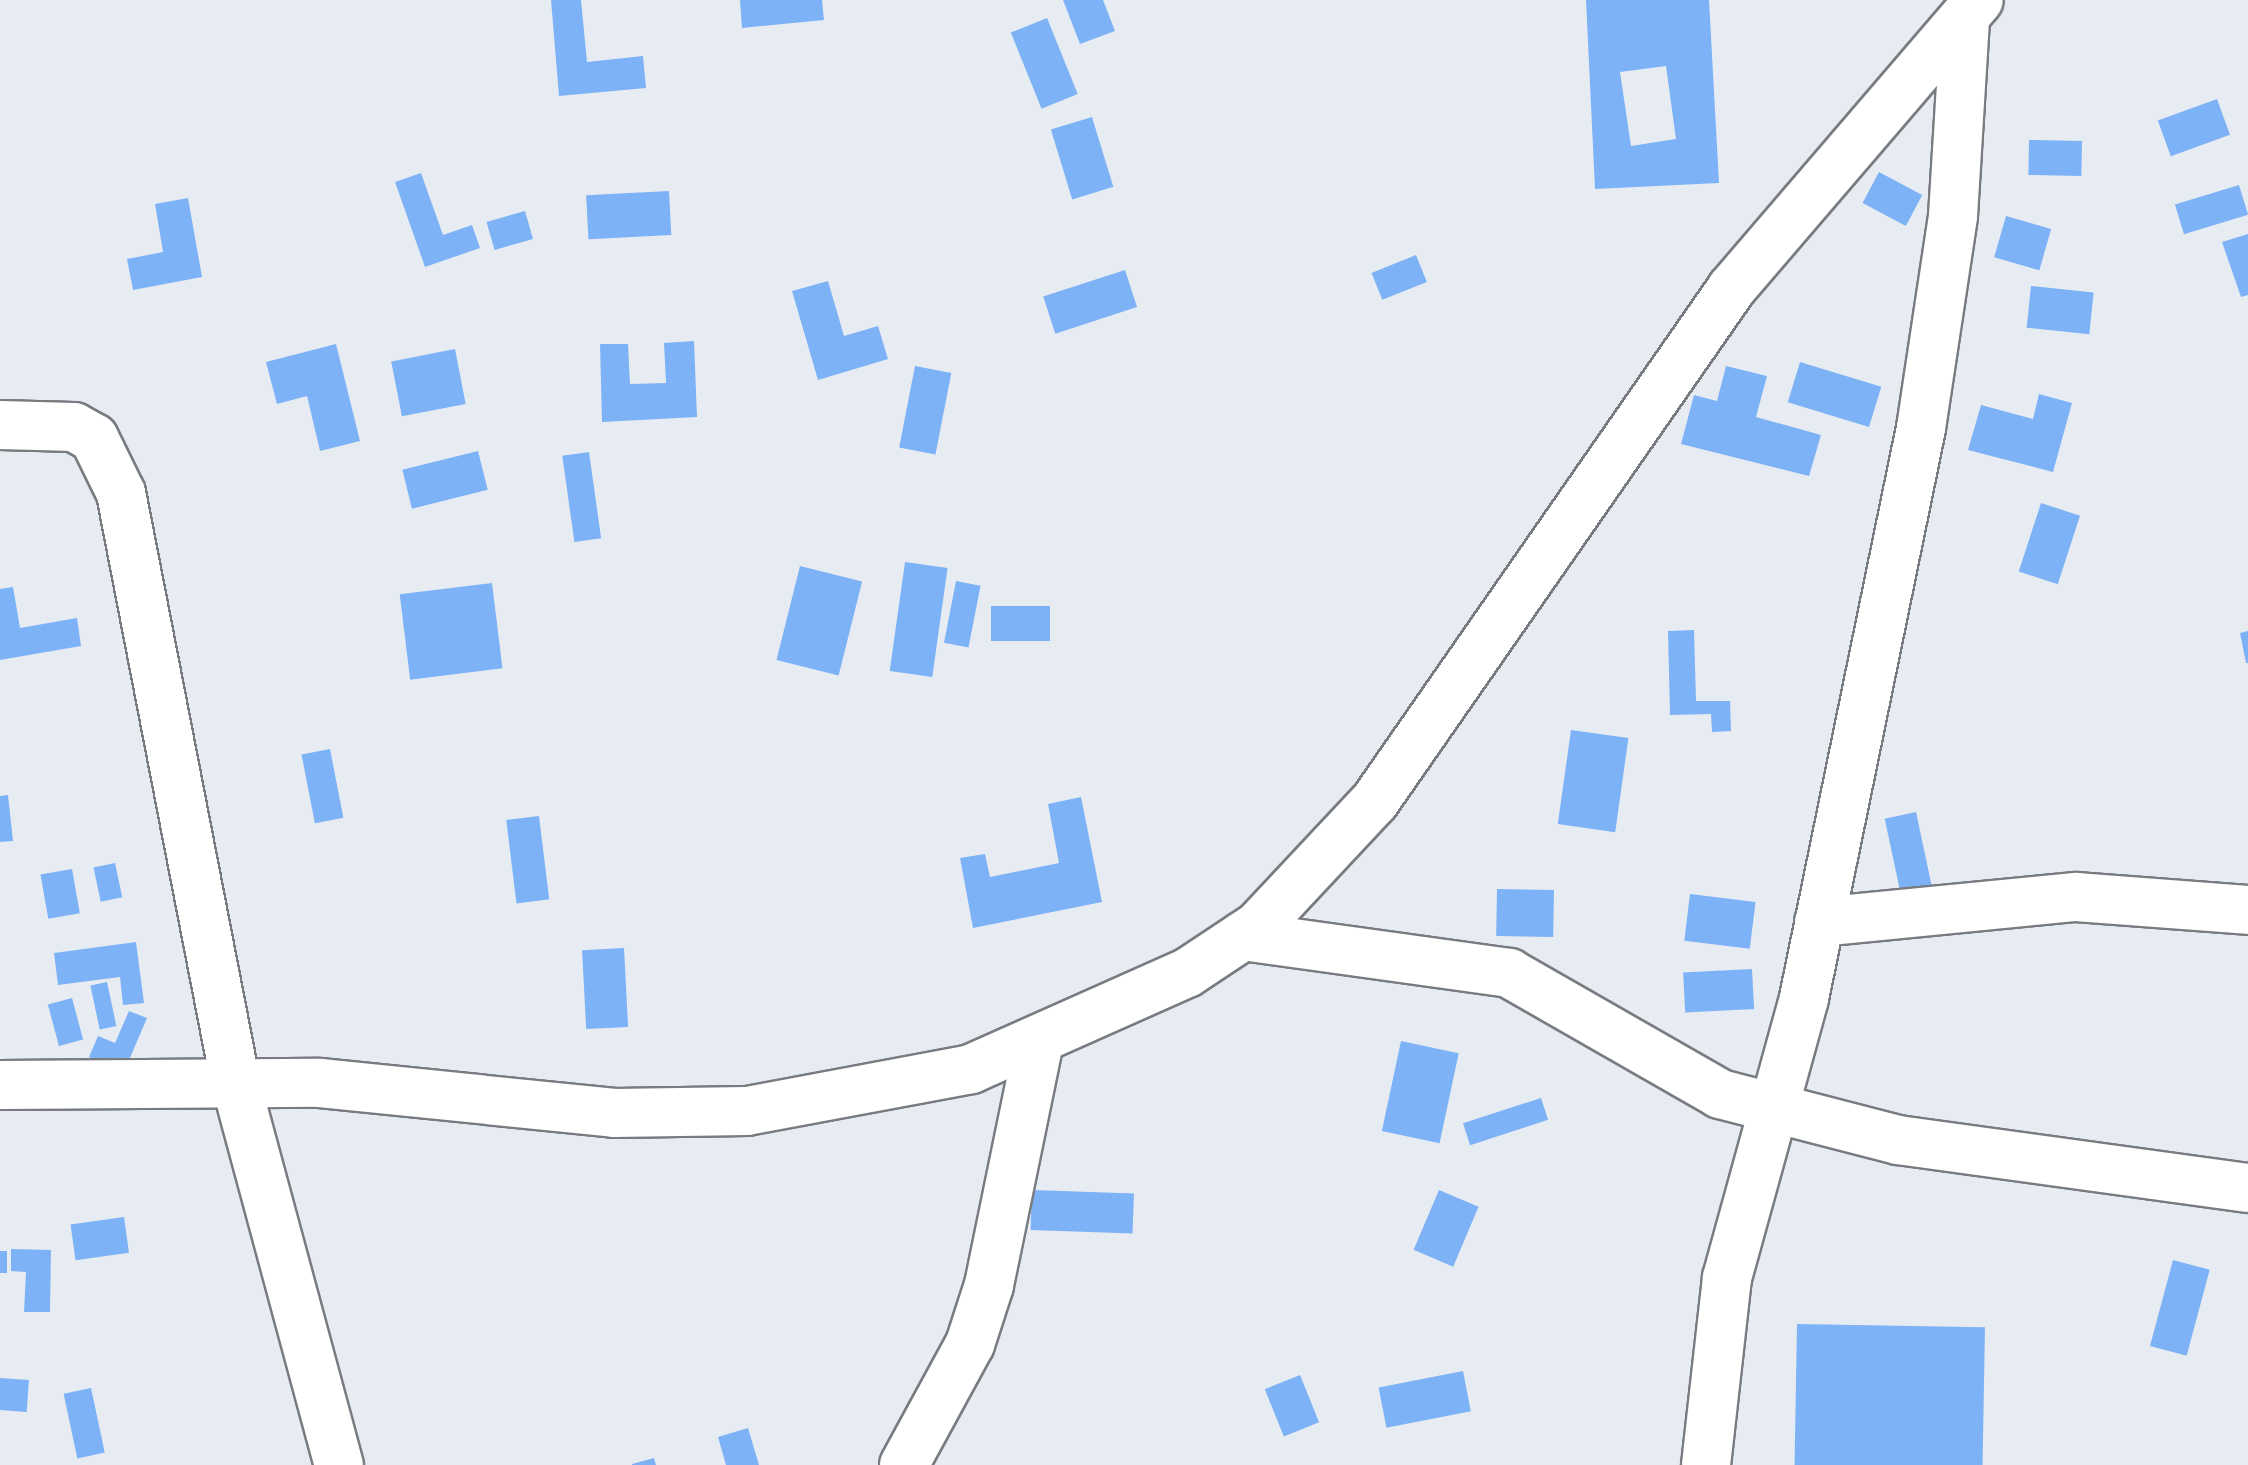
<!DOCTYPE html>
<style>
body{margin:0}
#map{position:relative;width:2248px;height:1465px;overflow:hidden;background:#e7ecf2;font-family:"Roboto Condensed",sans-serif}
div>[style]{position:absolute}
.building>*{inset:0;background:#7eb2f6;transform-origin:0 0}
.roads{filter:drop-shadow(2px 0 #787c81) drop-shadow(-2px 0 #787c81) drop-shadow(0 2px #787c81) drop-shadow(0 -2px #787c81)}
.minor>*{height:48px;margin:-24px;padding:0 24px;transform-origin:24px;border-radius:24px;background:#fff}
span{translate:-50% -50%;white-space:nowrap;text-align:center;line-height:1.15;-webkit-text-stroke:10px #e7ecf2;paint-order:stroke}
</style>
<div id="map">
<div class="building">
<div style="clip-path:polygon(551px 0,581px 0,587px 62px,643px 56px,646px 88px,559px 96px)"></div>
<div style="clip-path:polygon(740px 0,822px 0,824px 20px,742px 28px)"></div>
<div style="clip-path:polygon(1063px 0,1103px 0,1115px 31px,1080px 44px)"></div>
<div style="clip-path:polygon(evenodd,1586px 0,1709px 0,1719px 183px,1595px 189px,1586px 0,1666px 66px,1676px 139px,1631px 146px,1620px 72px,1666px 66px)"></div>
<div style="left:1047px;top:18px;width:82px;height:39px;rotate:68deg"></div>
<div style="left:2217px;top:99px;width:38px;height:63px;rotate:70deg"></div>
<div style="left:1092px;top:117px;width:73px;height:43px;rotate:73deg"></div>
<div style="left:2029px;top:140px;width:53px;height:35px;rotate:1deg"></div>
<div style="left:1879px;top:172px;width:49px;height:35px;rotate:28deg"></div>
<div style="clip-path:polygon(421px 173px,443px 235px,472px 225px,480px 248px,425px 267px,395px 182px)"></div>
<div style="left:2239px;top:185px;width:31px;height:67px;rotate:73deg"></div>
<div style="left:669px;top:191px;width:44px;height:83px;rotate:87deg"></div>
<div style="clip-path:polygon(188px 198px,202px 277px,133px 290px,127px 259px,163px 252px,155px 204px)"></div>
<div style="left:525px;top:211px;width:29px;height:40px;rotate:74deg"></div>
<div style="left:2006px;top:216px;width:47px;height:43px;rotate:16deg"></div>
<div style="clip-path:polygon(2248px 234px,2248px 295px,2241px 297px,2222px 242px)"></div>
<div style="left:1416px;top:255px;width:29px;height:48px;rotate:68deg"></div>
<div style="left:1125px;top:270px;width:39px;height:86px;rotate:72deg"></div>
<div style="clip-path:polygon(828px 281px,844px 336px,878px 326px,888px 359px,818px 380px,792px 291px)"></div>
<div style="left:2031px;top:286px;width:63px;height:42px;rotate:6deg"></div>
<div style="clip-path:polygon(694px 341px,697px 417px,602px 422px,600px 344px,628px 344px,630px 384px,666px 383px,664px 343px)"></div>
<div style="clip-path:polygon(336px 344px,360px 441px,320px 451px,307px 396px,277px 404px,266px 362px)"></div>
<div style="left:455px;top:349px;width:56px;height:65px;rotate:79deg"></div>
<div style="left:1800px;top:362px;width:85px;height:42px;rotate:17deg"></div>
<div style="left:915px;top:366px;width:37px;height:83px;rotate:11deg"></div>
<div style="clip-path:polygon(1726px 366px,1767px 376px,1756px 417px,1821px 435px,1809px 476px,1681px 444px,1694px 395px,1717px 401px)"></div>
<div style="clip-path:polygon(2039px 394px,2072px 403px,2053px 472px,1968px 450px,1981px 405px,2033px 419px)"></div>
<div style="left:478px;top:451px;width:40px;height:78px;rotate:76deg"></div>
<div style="left:589px;top:452px;width:87px;height:27px;rotate:82deg"></div>
<div style="left:2041px;top:503px;width:41px;height:72px;rotate:18deg"></div>
<div style="left:905px;top:562px;width:43px;height:110px;rotate:8deg"></div>
<div style="left:800px;top:566px;width:64px;height:97px;rotate:14deg"></div>
<div style="left:956px;top:581px;width:25px;height:63px;rotate:11deg"></div>
<div style="left:492px;top:583px;width:86px;height:93px;rotate:83deg"></div>
<div style="clip-path:polygon(13px 587px,20px 628px,77px 618px,81px 646px,0 660px,0 589px)"></div>
<div style="left:1050px;top:606px;width:35px;height:59px;rotate:90deg"></div>
<div style="clip-path:polygon(1694px 630px,1696px 701px,1730px 701px,1731px 731px,1712px 732px,1711px 714px,1670px 715px,1668px 631px)"></div>
<div style="clip-path:polygon(2248px 631px,2248px 663px,2246px 663px,2240px 633px)"></div>
<div style="left:1571px;top:730px;width:58px;height:95px;rotate:8deg"></div>
<div style="left:330px;top:749px;width:70px;height:29px;rotate:79deg"></div>
<div style="clip-path:polygon(8px 795px,13px 841px,0 842px,0 796px)"></div>
<div style="clip-path:polygon(1081px 797px,1102px 902px,973px 928px,960px 858px,985px 854px,990px 877px,1059px 863px,1048px 804px)"></div>
<div style="left:1916px;top:812px;width:75px;height:32px;rotate:78deg"></div>
<div style="left:539px;top:816px;width:84px;height:33px;rotate:83deg"></div>
<div style="left:115px;top:863px;width:35px;height:22px;rotate:78deg"></div>
<div style="left:72px;top:869px;width:45px;height:32px;rotate:80deg"></div>
<div style="left:1497px;top:889px;width:57px;height:47px;rotate:1deg"></div>
<div style="left:1690px;top:894px;width:66px;height:47px;rotate:7deg"></div>
<div style="clip-path:polygon(136px 942px,144px 1003px,123px 1005px,120px 977px,58px 985px,54px 953px)"></div>
<div style="left:624px;top:948px;width:79px;height:42px;rotate:87deg"></div>
<div style="left:1752px;top:969px;width:40px;height:69px;rotate:87deg"></div>
<div style="left:107px;top:982px;width:45px;height:17px;rotate:78deg"></div>
<div style="left:72px;top:998px;width:43px;height:25px;rotate:75deg"></div>
<div style="clip-path:polygon(129px 1011px,147px 1018px,124px 1072px,89px 1057px,98px 1036px,115px 1043px)"></div>
<div style="left:1401px;top:1041px;width:59px;height:92px;rotate:12deg"></div>
<div style="left:1541px;top:1098px;width:23px;height:82px;rotate:72deg"></div>
<div style="left:1032px;top:1190px;width:102px;height:40px;rotate:2deg"></div>
<div style="left:1439px;top:1190px;width:43px;height:65px;rotate:23deg"></div>
<div style="left:124px;top:1217px;width:36px;height:54px;rotate:82deg"></div>
<div style="clip-path:polygon(11px 1249px,51px 1250px,50px 1312px,24px 1312px,26px 1272px,11px 1271px)"></div>
<div style="left:0;top:1251px;width:7px;height:22px"></div>
<div style="left:2173px;top:1260px;width:38px;height:89px;rotate:15deg"></div>
<div style="left:1797px;top:1324px;width:188px;height:141px;rotate:1deg"></div>
<div style="left:1463px;top:1371px;width:41px;height:86px;rotate:79deg"></div>
<div style="left:1300px;top:1375px;width:51px;height:38px;rotate:68deg"></div>
<div style="left:0;top:1378px;width:29px;height:32px;rotate:4deg"></div>
<div style="left:91px;top:1388px;width:66px;height:28px;rotate:78deg"></div>
<div style="clip-path:polygon(748px 1428px,759px 1465px,726px 1465px,718px 1437px)"></div>
<div style="clip-path:polygon(654px 1458px,656px 1465px,632px 1465px,632px 1464px)"></div>
</div>
<div class="roads">
<div class="minor">
<div style="left:0;top:425px;width:74px;rotate:1.5deg"></div>
<div style="left:74px;top:427px;width:23px;rotate:29deg"></div>
<div style="left:94px;top:438px;width:61px;rotate:63.9deg"></div>
<div style="left:121px;top:493px;width:598px;rotate:79.01deg"></div>
<div style="left:235px;top:1080px;width:399px;rotate:74.9deg"></div>
<div style="left:1819px;top:922px;width:258px;rotate:-5.6deg"></div>
<div style="left:2076px;top:897px;width:172px;rotate:4.3deg"></div>
<div style="left:1243px;top:936px;width:269px;rotate:7.9deg"></div>
<div style="left:1509px;top:973px;width:243px;rotate:29.8deg"></div>
<div style="left:1720px;top:1094px;width:184px;rotate:14.5deg"></div>
<div style="left:1898px;top:1140px;width:353px;rotate:7.8deg"></div>
<div style="left:0;top:1085px;width:320px;rotate:-0.4deg"></div>
<div style="left:320px;top:1083px;width:296px;rotate:5.8deg"></div>
<div style="left:614px;top:1113px;width:133px;rotate:-0.9deg"></div>
<div style="left:747px;top:1111px;width:228px;rotate:-10.6deg"></div>
<div style="left:971px;top:1069px;width:236px;rotate:-24deg"></div>
<div style="left:1187px;top:973px;width:85px;rotate:-33.5deg"></div>
<div style="left:1258px;top:926px;width:171px;rotate:-46.9deg"></div>
<div style="left:1375px;top:801px;width:625px;rotate:-55.17deg"></div>
<div style="left:1732px;top:288px;width:379px;rotate:-49.4deg"></div>
<div style="left:904px;top:1465px;width:138px;rotate:-61.4deg"></div>
<div style="left:970px;top:1344px;width:62px;rotate:-72.1deg"></div>
<div style="left:989px;top:1285px;width:248px;rotate:-78.4deg"></div>
<div style="left:1706px;top:1465px;width:188px;rotate:-83.6deg"></div>
<div style="left:1727px;top:1278px;width:290px;rotate:-74.6deg"></div>
<div style="left:1804px;top:998px;width:582px;rotate:-78.4deg"></div>
<div style="left:1921px;top:428px;width:214px;rotate:-81.4deg"></div>
<div style="left:1953px;top:216px;width:199px;rotate:-86.5deg"></div>
</div>
</div>
</div>
